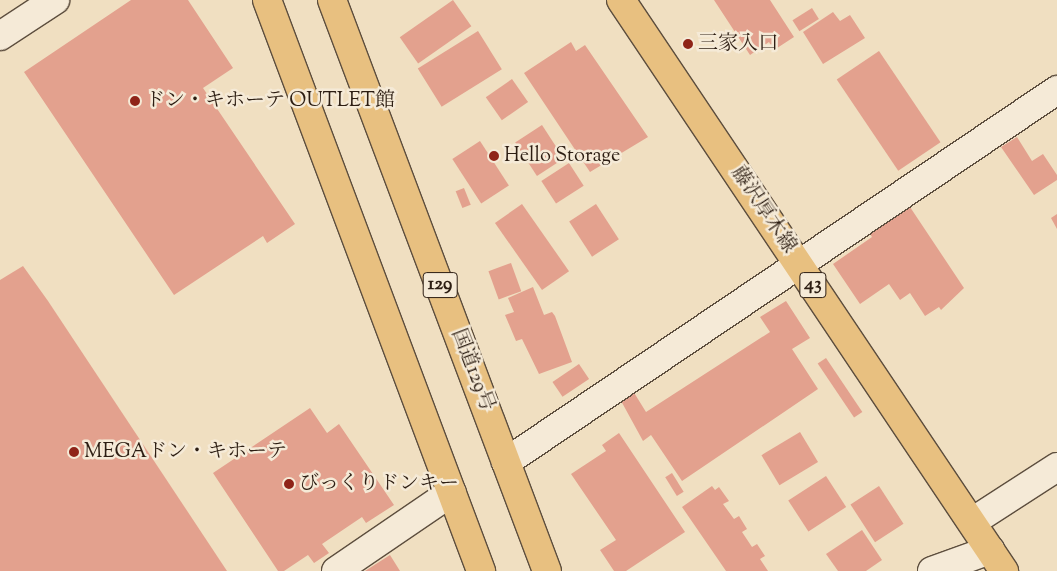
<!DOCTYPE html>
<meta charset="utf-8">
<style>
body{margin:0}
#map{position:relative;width:1057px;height:571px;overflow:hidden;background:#f0dfc1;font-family:"Sorts Mill Goudy","Noto Serif JP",serif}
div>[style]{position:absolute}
.building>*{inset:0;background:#e3a18e;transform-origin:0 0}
.roads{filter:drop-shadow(1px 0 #5d4e3e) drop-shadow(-1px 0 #5d4e3e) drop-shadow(0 1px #5d4e3e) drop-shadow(0 -1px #5d4e3e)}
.minor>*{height:28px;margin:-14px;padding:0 14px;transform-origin:14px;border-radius:14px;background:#f5ead7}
.major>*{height:28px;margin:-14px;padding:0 14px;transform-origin:14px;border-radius:14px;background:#e8c080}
.highway>*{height:28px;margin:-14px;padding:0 14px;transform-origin:14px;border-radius:14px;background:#e8c080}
.dots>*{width:14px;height:14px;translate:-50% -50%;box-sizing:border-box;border:2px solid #f5ead7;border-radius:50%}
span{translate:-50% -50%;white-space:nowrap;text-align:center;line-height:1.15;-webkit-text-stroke:5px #f5ead7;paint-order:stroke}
.shield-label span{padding:1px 4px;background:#f5ead7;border:1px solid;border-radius:4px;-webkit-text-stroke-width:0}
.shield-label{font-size:19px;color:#2c1d12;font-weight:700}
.poi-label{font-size:20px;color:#2c1d12}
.left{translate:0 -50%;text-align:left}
.street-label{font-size:20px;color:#2c1d12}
</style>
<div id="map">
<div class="building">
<div style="clip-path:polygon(131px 0,188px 0,233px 68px,203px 88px,295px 224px,267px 243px,263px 236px,174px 295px,24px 72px)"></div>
<div style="left:453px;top:0;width:32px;height:65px;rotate:55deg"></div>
<div style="clip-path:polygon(714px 0,770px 0,794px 37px,774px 50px,769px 42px,750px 55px)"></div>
<div style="left:812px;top:8px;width:13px;height:23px;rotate:58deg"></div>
<div style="clip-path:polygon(833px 12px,840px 21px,850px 15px,865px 38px,823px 64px,803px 32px)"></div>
<div style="left:478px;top:31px;width:45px;height:71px;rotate:58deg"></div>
<div style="clip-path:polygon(571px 42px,576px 51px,585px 45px,648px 137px,590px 172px,524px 73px)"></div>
<div style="left:879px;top:51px;width:110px;height:51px;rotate:56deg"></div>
<div style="left:512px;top:79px;width:28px;height:32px;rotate:55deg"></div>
<div style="left:542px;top:125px;width:40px;height:32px;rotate:57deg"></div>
<div style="clip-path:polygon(1017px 137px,1032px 161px,1043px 154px,1057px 175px,1057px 180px,1034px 195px,1001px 147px)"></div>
<div style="left:480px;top:141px;width:53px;height:33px;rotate:57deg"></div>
<div style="left:569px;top:163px;width:27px;height:33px;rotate:57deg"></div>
<div style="left:464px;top:188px;width:18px;height:9px;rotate:68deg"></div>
<div style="left:522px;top:204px;width:82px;height:33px;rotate:55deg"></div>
<div style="left:596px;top:204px;width:42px;height:32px;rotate:57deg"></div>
<div style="clip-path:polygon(908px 204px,964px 288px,941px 310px,939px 307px,925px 316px,910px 293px,900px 300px,889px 284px,860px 304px,833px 264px,872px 237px,868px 231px)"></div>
<div style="clip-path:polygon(1057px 214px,1057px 229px,1051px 218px)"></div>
<div style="left:511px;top:263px;width:30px;height:24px;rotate:70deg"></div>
<div style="clip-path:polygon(23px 266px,48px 301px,227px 571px,0 571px,0 280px)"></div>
<div style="clip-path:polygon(533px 287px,544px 315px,552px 312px,555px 316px,572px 362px,539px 374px,522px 339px,516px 341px,505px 315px,514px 312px,508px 298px)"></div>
<div style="clip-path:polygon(786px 301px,810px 338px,792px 349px,818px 389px,682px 481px,651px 435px,643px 441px,620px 399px,633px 391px,646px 412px,770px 332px,760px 317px)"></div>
<div style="left:826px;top:358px;width:65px;height:10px;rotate:56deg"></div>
<div style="left:579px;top:364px;width:18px;height:32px;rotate:56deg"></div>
<div style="clip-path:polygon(310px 408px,327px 433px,339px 424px,394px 505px,366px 523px,362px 517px,322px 544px,329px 553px,314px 563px,308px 555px,284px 571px,278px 571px,213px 473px)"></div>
<div style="left:800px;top:432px;width:35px;height:45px;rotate:59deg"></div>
<div style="clip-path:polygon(619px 433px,685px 532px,626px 571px,614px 571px,600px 550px,616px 540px,571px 474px,606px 451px,602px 445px)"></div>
<div style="left:672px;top:473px;width:22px;height:8px;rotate:58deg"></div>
<div style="left:826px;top:476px;width:37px;height:45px;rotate:57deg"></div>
<div style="clip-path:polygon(712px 486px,715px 490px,719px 487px,729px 501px,723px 504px,734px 519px,739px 516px,747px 529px,742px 532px,752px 547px,757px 544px,765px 556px,760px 559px,768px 571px,726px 571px,682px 507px)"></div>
<div style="left:879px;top:486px;width:45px;height:34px;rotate:57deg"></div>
<div style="clip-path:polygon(862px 530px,882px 560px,866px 571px,838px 571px,826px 554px)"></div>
<div style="clip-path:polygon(390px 555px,400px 571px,365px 571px)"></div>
</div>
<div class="roads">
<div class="minor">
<div style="left:0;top:36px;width:66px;rotate:-33.2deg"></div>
<div style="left:506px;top:462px;width:665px;rotate:-34.02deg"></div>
<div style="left:972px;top:522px;width:101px;rotate:-32.9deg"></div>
<div style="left:336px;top:571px;width:140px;rotate:-34.3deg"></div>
<div style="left:932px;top:571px;width:62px;rotate:-19.9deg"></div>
</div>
<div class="major">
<div style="left:621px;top:0;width:688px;rotate:56.15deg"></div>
</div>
<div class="highway">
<div style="left:267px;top:0;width:610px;rotate:69.45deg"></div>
<div style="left:332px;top:0;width:610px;rotate:69.37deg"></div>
</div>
</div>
<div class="dots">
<div style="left:688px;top:44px;background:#8f2418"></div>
<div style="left:135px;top:101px;background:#8f2418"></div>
<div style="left:494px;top:156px;background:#8f2418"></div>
<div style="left:74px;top:452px;background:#8f2418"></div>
<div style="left:289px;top:484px;background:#8f2418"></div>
</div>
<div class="shield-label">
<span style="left:440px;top:285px">129</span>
<span style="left:813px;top:285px">43</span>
</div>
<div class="poi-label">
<span class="left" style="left:698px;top:44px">三家入口</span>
<span class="left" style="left:145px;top:101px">ドン・キホーテ OUTLET館</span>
<span class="left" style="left:504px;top:156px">Hello Storage</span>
<span class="left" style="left:84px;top:452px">MEGAドン・キホーテ</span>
<span class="left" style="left:299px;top:484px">びっくりドンキー</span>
</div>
<div class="street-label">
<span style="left:763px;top:210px;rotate:56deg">藤沢厚木線</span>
<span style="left:472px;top:370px;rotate:69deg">国道129号</span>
</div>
</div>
